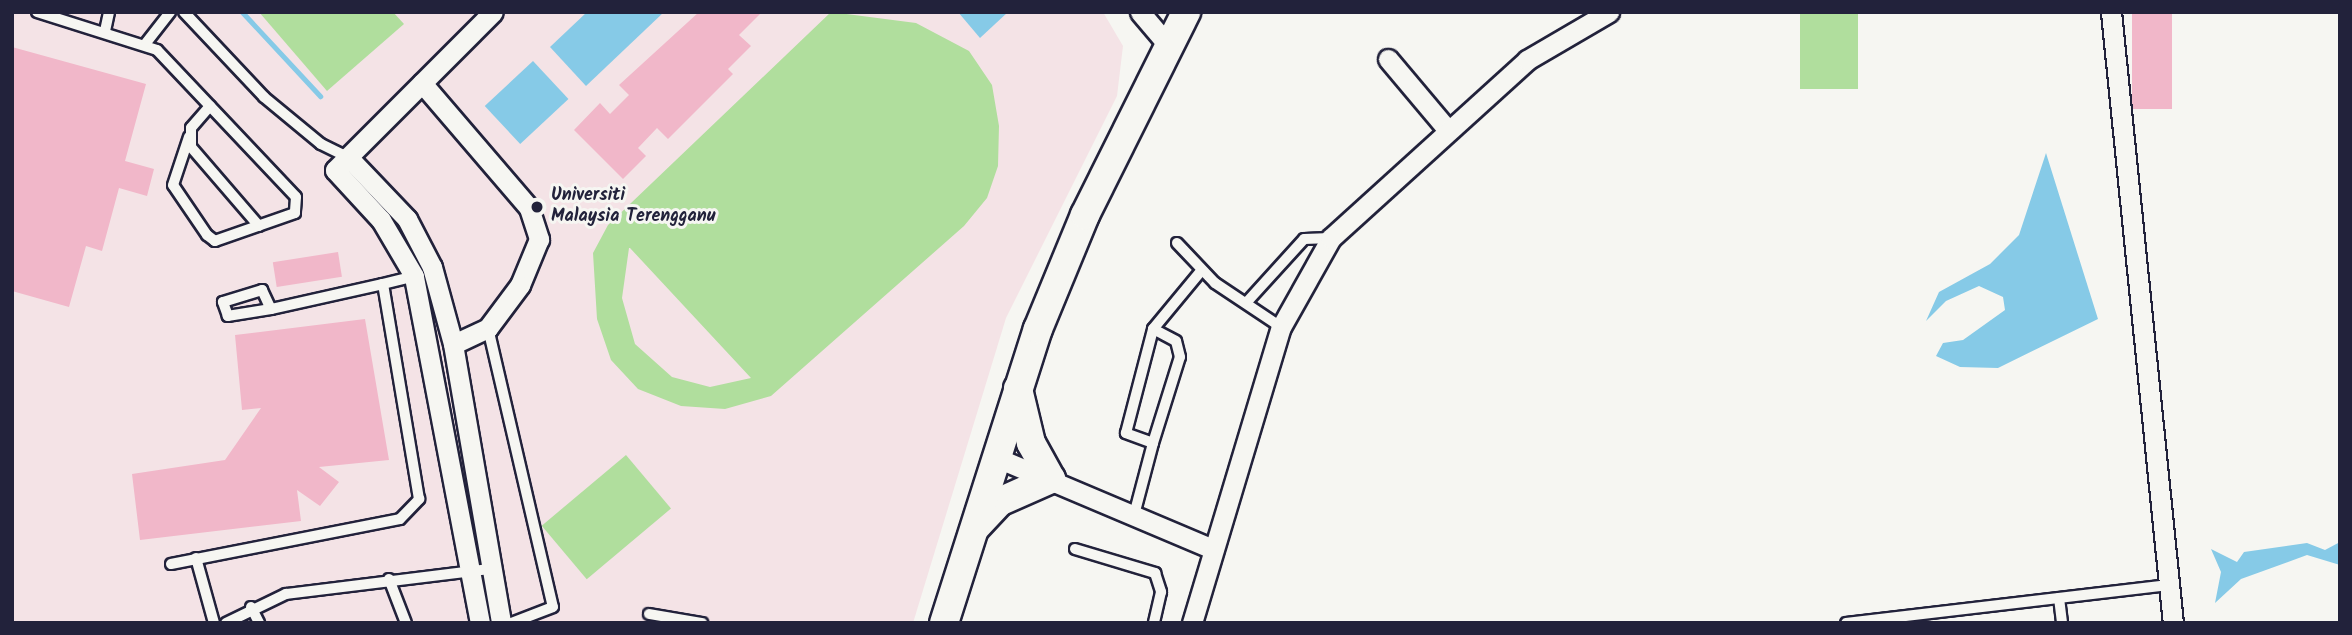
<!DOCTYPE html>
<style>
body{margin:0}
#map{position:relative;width:2352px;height:635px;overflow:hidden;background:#f6f6f2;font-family:Kalam,sans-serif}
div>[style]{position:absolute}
.built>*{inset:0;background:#f4e3e6}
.green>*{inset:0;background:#b0de9d;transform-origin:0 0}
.water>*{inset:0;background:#86cae7;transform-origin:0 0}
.stream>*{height:5px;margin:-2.5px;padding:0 2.5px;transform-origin:2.5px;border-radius:2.5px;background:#86cae7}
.building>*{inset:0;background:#f1b7c9;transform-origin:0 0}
.roads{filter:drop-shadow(2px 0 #22223b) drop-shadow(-2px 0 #22223b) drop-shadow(0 2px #22223b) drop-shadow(0 -2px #22223b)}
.lane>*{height:10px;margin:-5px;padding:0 5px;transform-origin:5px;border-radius:5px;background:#f6f6f2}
.street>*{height:19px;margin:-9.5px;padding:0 9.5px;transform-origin:9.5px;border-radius:9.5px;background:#f6f6f2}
.secondary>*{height:28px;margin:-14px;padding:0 14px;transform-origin:14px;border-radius:14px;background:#f6f6f2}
.dots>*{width:19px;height:19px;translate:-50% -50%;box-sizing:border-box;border:4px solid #f6f6f2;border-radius:50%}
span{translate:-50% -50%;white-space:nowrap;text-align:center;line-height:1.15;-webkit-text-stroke:6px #f6f6f2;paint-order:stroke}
.poi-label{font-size:18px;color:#22223b;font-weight:700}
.left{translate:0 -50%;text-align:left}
.frame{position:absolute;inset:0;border:14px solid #22223b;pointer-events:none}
</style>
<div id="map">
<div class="built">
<div style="clip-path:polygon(12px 12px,1103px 12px,1123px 46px,1117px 96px,1006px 318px,913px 623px,12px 623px)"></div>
</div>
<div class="green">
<div style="clip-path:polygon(259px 12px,393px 12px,404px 24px,327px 91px)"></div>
<div style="clip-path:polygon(evenodd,831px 12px,916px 23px,969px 51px,992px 85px,999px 126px,998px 166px,987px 198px,964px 226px,771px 396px,725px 409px,681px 406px,638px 389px,611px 360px,597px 319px,593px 253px,608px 225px,831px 12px,629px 248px,630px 248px,751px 378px,710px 387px,672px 377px,635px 344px,622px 298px,629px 248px)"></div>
<div style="left:1800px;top:12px;width:58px;height:77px"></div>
<div style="left:626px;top:455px;width:70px;height:110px;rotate:50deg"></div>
</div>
<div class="water">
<div style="clip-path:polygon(587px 12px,664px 12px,586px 86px,550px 47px)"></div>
<div style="clip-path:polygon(958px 12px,1008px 12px,980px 38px)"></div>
<div style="left:533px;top:61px;width:52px;height:66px;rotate:47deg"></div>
<div style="clip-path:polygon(2046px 153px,2098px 319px,1998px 368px,1960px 367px,1936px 356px,1943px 343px,1963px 340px,2005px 310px,2003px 297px,1979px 286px,1946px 301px,1926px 321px,1939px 292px,1990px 264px,2019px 235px)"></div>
<div style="clip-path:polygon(2340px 542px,2340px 565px,2307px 555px,2241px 579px,2215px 603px,2221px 572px,2211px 549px,2237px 562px,2244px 552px,2307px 543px,2325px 550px)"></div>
</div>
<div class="stream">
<div style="left:242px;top:12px;width:115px;rotate:47.1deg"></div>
</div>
<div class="building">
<div style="clip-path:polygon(699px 12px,762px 12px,739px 35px,751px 46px,728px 69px,733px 74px,668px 139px,657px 128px,638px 148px,646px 156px,623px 179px,574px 130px,600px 103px,610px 114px,629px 95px,619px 85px)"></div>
<div style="left:2132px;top:12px;width:40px;height:97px"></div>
<div style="clip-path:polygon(12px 47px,146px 84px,125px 161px,154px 169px,147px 196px,119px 188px,102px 251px,86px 246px,69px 307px,12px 291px)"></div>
<div style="left:338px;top:252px;width:25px;height:66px;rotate:81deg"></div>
<div style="clip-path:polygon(365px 319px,389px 460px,319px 467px,339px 482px,320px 506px,297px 490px,301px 521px,140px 540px,132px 474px,225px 460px,261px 408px,242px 410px,235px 335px)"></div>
</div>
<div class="roads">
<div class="lane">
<div style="left:37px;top:12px;width:126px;rotate:17.6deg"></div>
<div style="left:157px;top:50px;width:202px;rotate:46.6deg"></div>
<div style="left:296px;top:197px;width:16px;rotate:94deg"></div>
<div style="left:295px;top:213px;width:85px;rotate:160.7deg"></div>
<div style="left:215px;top:241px;width:10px;rotate:-143deg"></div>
<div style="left:207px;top:235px;width:60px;rotate:-124.2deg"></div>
<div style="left:173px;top:185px;width:51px;rotate:-71.6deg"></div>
<div style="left:184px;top:12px;width:117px;rotate:46.7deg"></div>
<div style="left:264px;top:97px;width:74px;rotate:39.5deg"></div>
<div style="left:321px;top:144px;width:30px;rotate:26deg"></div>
<div style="left:105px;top:31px;width:19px;rotate:-78deg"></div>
<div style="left:146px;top:43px;width:39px;rotate:-52deg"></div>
<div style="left:210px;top:106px;width:29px;rotate:131deg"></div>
<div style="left:191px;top:128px;width:19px;rotate:90deg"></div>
<div style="left:191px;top:147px;width:104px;rotate:49.3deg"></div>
<div style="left:1177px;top:243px;width:55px;rotate:46.5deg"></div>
<div style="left:1215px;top:283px;width:79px;rotate:33.7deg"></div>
<div style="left:383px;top:284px;width:32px;rotate:-14deg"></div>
<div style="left:1246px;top:303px;width:86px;rotate:-47.8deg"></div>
<div style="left:1304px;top:239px;width:27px;rotate:-2deg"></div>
<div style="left:488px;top:328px;width:286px;rotate:76.9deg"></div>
<div style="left:553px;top:607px;width:45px;rotate:159.1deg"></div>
<div style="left:1153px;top:443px;width:90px;rotate:-72.6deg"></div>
<div style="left:1180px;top:357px;width:16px;rotate:-104deg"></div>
<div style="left:1176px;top:341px;width:26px;rotate:-152deg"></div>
<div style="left:1134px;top:515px;width:74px;rotate:-75.2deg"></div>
<div style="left:1153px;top:443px;width:29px;rotate:-160deg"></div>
<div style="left:1126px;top:433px;width:107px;rotate:-75.4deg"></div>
<div style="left:1153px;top:329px;width:75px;rotate:-50.4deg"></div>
<div style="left:1075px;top:549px;width:84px;rotate:16.7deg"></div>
<div style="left:1155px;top:573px;width:20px;rotate:72deg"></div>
<div style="left:1161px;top:592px;width:32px;rotate:103deg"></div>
<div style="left:196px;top:558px;width:67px;rotate:74.5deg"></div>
<div style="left:171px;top:564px;width:233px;rotate:-11.1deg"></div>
<div style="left:400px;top:519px;width:28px;rotate:-46deg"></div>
<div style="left:419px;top:499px;width:218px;rotate:-99.5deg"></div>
<div style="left:383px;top:284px;width:115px;rotate:167.4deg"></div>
<div style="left:271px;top:309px;width:44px;rotate:170.8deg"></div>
<div style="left:228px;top:316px;width:15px;rotate:-110deg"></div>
<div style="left:223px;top:302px;width:41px;rotate:-17.1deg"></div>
<div style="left:262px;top:290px;width:21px;rotate:65deg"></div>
<div style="left:389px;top:579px;width:47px;rotate:68.9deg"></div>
<div style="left:2059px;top:598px;width:25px;rotate:83deg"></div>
<div style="left:251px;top:607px;width:18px;rotate:63deg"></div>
<div style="left:649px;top:614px;width:54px;rotate:9.6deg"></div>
<div style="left:226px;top:623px;width:67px;rotate:-25.8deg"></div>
<div style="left:286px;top:594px;width:206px;rotate:-7deg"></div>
<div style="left:1846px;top:623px;width:325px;rotate:-6.7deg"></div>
</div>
<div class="street">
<div style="left:1140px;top:12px;width:43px;rotate:49.7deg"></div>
<div style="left:2111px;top:12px;width:614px;rotate:84.21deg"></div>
<div style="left:1388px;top:59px;width:92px;rotate:49.9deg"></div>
<div style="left:422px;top:83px;width:165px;rotate:49.4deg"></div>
<div style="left:529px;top:208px;width:33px;rotate:72deg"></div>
<div style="left:539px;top:239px;width:50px;rotate:112.4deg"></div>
<div style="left:520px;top:285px;width:54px;rotate:126.7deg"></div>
<div style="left:488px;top:328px;width:38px;rotate:155deg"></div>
<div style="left:348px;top:157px;width:86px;rotate:46.4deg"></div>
<div style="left:407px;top:219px;width:54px;rotate:62.5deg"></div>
<div style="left:432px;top:267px;width:80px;rotate:74.7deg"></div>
<div style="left:453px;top:344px;width:283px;rotate:80.2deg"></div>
<div style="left:995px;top:457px;width:237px;rotate:22.9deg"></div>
<div style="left:480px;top:623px;width:353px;rotate:-100.8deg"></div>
<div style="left:414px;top:276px;width:65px;rotate:-120.5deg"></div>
<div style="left:381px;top:220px;width:68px;rotate:-132.6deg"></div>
<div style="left:335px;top:170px;width:223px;rotate:-45deg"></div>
<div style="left:1192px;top:623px;width:309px;rotate:-73.3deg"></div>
<div style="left:1281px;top:327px;width:102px;rotate:-60.7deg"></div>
<div style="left:1331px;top:238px;width:265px;rotate:-42.2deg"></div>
<div style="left:1527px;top:60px;width:95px;rotate:-30.3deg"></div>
</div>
<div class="secondary">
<div style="left:976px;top:527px;width:34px;rotate:-47deg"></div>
<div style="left:999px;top:502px;width:57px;rotate:-23.9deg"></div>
<div style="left:1051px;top:479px;width:41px;rotate:-119.1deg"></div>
<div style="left:1031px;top:443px;width:56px;rotate:-103.5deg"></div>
<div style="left:944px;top:623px;width:309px;rotate:-72.3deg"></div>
<div style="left:1038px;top:329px;width:123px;rotate:-67.6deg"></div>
<div style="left:1085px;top:215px;width:227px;rotate:-63.5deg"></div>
</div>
</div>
<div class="dots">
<div style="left:537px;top:207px;background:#22223b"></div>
</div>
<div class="poi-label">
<span class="left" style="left:551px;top:207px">Universiti<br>Malaysia Terengganu</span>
</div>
<div class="frame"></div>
</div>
